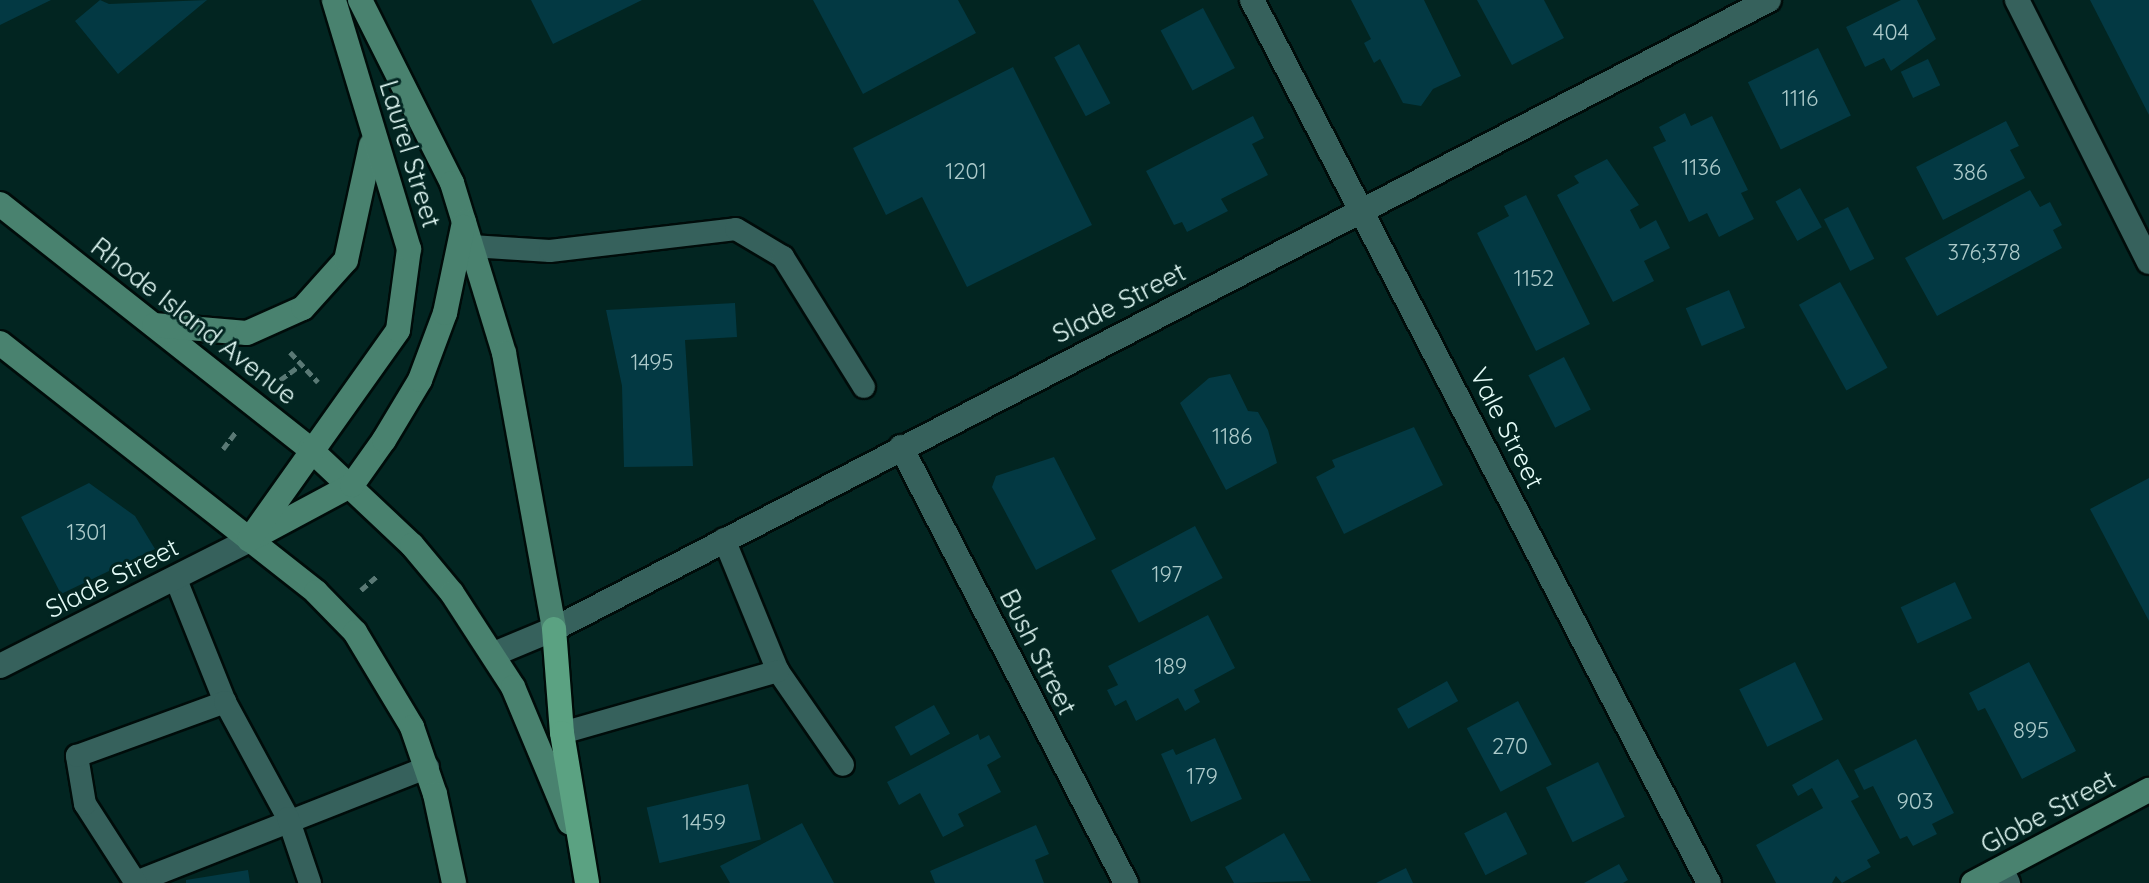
<!DOCTYPE html>
<style>
body{margin:0}
#map{position:relative;width:2149px;height:883px;overflow:hidden;background:#022521;font-family:Quicksand,sans-serif}
div>[style]{position:absolute}
.building>*{inset:0;background:#033943;transform-origin:0 0}
.path>*{height:5px;margin-top:-2.5px;transform-origin:0;background:repeating-linear-gradient(90deg,#5a7975 0 8px,transparent 0 12px)}
.roads{filter:drop-shadow(2px 0 #000c0a) drop-shadow(-2px 0 #000c0a) drop-shadow(0 2px #000c0a) drop-shadow(0 -2px #000c0a)}
.lane>*{height:22px;margin:-11px;padding:0 11px;transform-origin:11px;border-radius:11px;background:#36615c}
.street>*{height:24px;margin:-12px;padding:0 12px;transform-origin:12px;border-radius:12px;background:#36615c}
.secondary>*{height:24px;margin:-12px;padding:0 12px;transform-origin:12px;border-radius:12px;background:#49826f}
.primary>*{height:24px;margin:-12px;padding:0 12px;transform-origin:12px;border-radius:12px;background:#5ba282}
span{translate:-50% -50%;white-space:nowrap;text-align:center;line-height:1.15;-webkit-text-stroke:6px #022521;paint-order:stroke}
.number-label{font-size:22px;color:#accaca}
.number-label span{-webkit-text-stroke-width:0}
.street-label{font-size:26px;color:#e4fbf7}
</style>
<div id="map">
<div class="building">
<div style="clip-path:polygon(0 0,51px 0,0 25px)"></div>
<div style="clip-path:polygon(100px 0,109px 4px,207px 0,118px 74px,75px 21px)"></div>
<div style="clip-path:polygon(531px 0,642px 0,553px 44px)"></div>
<div style="clip-path:polygon(813px 0,958px 0,976px 33px,863px 94px)"></div>
<div style="clip-path:polygon(1351px 0,1424px 0,1461px 76px,1433px 89px,1421px 106px,1403px 103px,1380px 59px,1374px 63px,1364px 43px,1371px 39px)"></div>
<div style="clip-path:polygon(1477px 0,1544px 0,1564px 38px,1512px 65px)"></div>
<div style="clip-path:polygon(1901px 0,1917px 0,1936px 39px,1891px 71px,1884px 58px,1865px 67px,1846px 27px)"></div>
<div style="clip-path:polygon(2090px 0,2149px 0,2149px 115px)"></div>
<div style="left:1203px;top:8px;width:68px;height:48px;rotate:62deg"></div>
<div style="left:1079px;top:44px;width:67px;height:28px;rotate:62deg"></div>
<div style="left:1818px;top:48px;width:75px;height:78px;rotate:64deg"></div>
<div style="left:1928px;top:59px;width:29px;height:30px;rotate:65deg"></div>
<div style="clip-path:polygon(1013px 67px,1092px 225px,967px 287px,922px 197px,886px 215px,853px 148px)"></div>
<div style="clip-path:polygon(1685px 113px,1691px 126px,1712px 116px,1748px 190px,1741px 193px,1754px 219px,1719px 237px,1707px 213px,1689px 222px,1653px 147px,1666px 141px,1659px 127px)"></div>
<div style="clip-path:polygon(1253px 116px,1264px 138px,1252px 144px,1268px 175px,1221px 199px,1228px 211px,1187px 232px,1182px 222px,1174px 225px,1146px 171px)"></div>
<div style="clip-path:polygon(2006px 121px,2019px 146px,2010px 150px,2025px 178px,1943px 220px,1916px 167px)"></div>
<div style="clip-path:polygon(1607px 159px,1639px 205px,1630px 210px,1640px 229px,1656px 220px,1670px 248px,1644px 261px,1654px 281px,1613px 302px,1557px 195px,1579px 183px,1574px 176px)"></div>
<div style="left:1800px;top:188px;width:45px;height:28px;rotate:61deg"></div>
<div style="clip-path:polygon(2030px 190px,2040px 207px,2050px 202px,2062px 225px,2053px 230px,2062px 248px,1937px 316px,1905px 258px)"></div>
<div style="clip-path:polygon(1526px 195px,1590px 324px,1536px 351px,1477px 233px,1509px 216px,1504px 206px)"></div>
<div style="left:1848px;top:207px;width:58px;height:27px;rotate:63deg"></div>
<div style="left:1840px;top:282px;width:98px;height:47px;rotate:61deg"></div>
<div style="left:1729px;top:290px;width:41px;height:47px;rotate:67deg"></div>
<div style="clip-path:polygon(735px 303px,737px 337px,685px 340px,693px 466px,624px 467px,622px 386px,606px 310px)"></div>
<div style="left:1564px;top:357px;width:59px;height:40px;rotate:63deg"></div>
<div style="clip-path:polygon(1230px 374px,1248px 411px,1258px 412px,1268px 430px,1277px 463px,1226px 490px,1180px 403px,1209px 378px)"></div>
<div style="clip-path:polygon(1414px 427px,1443px 485px,1344px 534px,1316px 477px,1335px 467px,1332px 460px)"></div>
<div style="clip-path:polygon(1054px 457px,1096px 539px,1036px 570px,992px 487px,996px 476px)"></div>
<div style="clip-path:polygon(2149px 478px,2149px 621px,2090px 509px)"></div>
<div style="clip-path:polygon(89px 483px,135px 516px,155px 549px,61px 594px,21px 517px)"></div>
<div style="left:1195px;top:526px;width:59px;height:95px;rotate:62deg"></div>
<div style="left:1955px;top:582px;width:40px;height:60px;rotate:65deg"></div>
<div style="clip-path:polygon(1208px 615px,1235px 668px,1194px 690px,1200px 702px,1185px 711px,1178px 698px,1136px 721px,1126px 700px,1115px 706px,1107px 690px,1118px 685px,1108px 666px)"></div>
<div style="left:1795px;top:662px;width:64px;height:62px;rotate:64deg"></div>
<div style="clip-path:polygon(2029px 662px,2076px 751px,2022px 779px,1985px 708px,1978px 711px,1969px 693px)"></div>
<div style="left:1447px;top:681px;width:23px;height:57px;rotate:61deg"></div>
<div style="left:1518px;top:701px;width:72px;height:58px;rotate:62deg"></div>
<div style="left:934px;top:705px;width:33px;height:45px;rotate:61deg"></div>
<div style="clip-path:polygon(978px 734px,980px 740px,989px 735px,1001px 757px,987px 765px,1001px 792px,958px 814px,964px 826px,943px 837px,920px 793px,899px 805px,887px 782px)"></div>
<div style="clip-path:polygon(1215px 738px,1242px 799px,1191px 822px,1161px 754px,1173px 749px,1176px 755px)"></div>
<div style="clip-path:polygon(1916px 739px,1954px 813px,1932px 824px,1937px 834px,1913px 846px,1907px 836px,1900px 839px,1873px 786px,1864px 790px,1854px 770px)"></div>
<div style="clip-path:polygon(1838px 759px,1859px 797px,1851px 801px,1880px 853px,1867px 860px,1871px 867px,1842px 883px,1836px 876px,1832px 883px,1776px 883px,1756px 845px,1823px 808px,1812px 788px,1798px 796px,1792px 785px)"></div>
<div style="left:1598px;top:762px;width:61px;height:58px;rotate:64deg"></div>
<div style="left:748px;top:784px;width:57px;height:104px;rotate:77deg"></div>
<div style="left:1506px;top:812px;width:47px;height:47px;rotate:63deg"></div>
<div style="clip-path:polygon(802px 823px,834px 883px,730px 883px,720px 866px)"></div>
<div style="clip-path:polygon(1036px 825px,1049px 854px,1035px 860px,1044px 883px,935px 883px,930px 871px)"></div>
<div style="clip-path:polygon(1284px 833px,1311px 881px,1234px 883px,1225px 867px)"></div>
<div style="clip-path:polygon(1619px 864px,1628px 880px,1623px 883px,1584px 883px)"></div>
<div style="clip-path:polygon(1406px 868px,1413px 883px,1376px 883px)"></div>
<div style="clip-path:polygon(248px 870px,250px 883px,186px 883px,186px 880px)"></div>
</div>
<div class="path">
<div style="left:290px;top:352px;width:41px;rotate:47deg"></div>
<div style="left:280px;top:380px;width:22px;rotate:-36deg"></div>
<div style="left:223px;top:449px;width:21px;rotate:-53deg"></div>
<div style="left:361px;top:590px;width:23px;rotate:-41deg"></div>
</div>
<div class="roads">
<div class="lane">
<div style="left:471px;top:246px;width:79px;rotate:3.6deg"></div>
<div style="left:550px;top:251px;width:187px;rotate:-6.7deg"></div>
<div style="left:736px;top:229px;width:55px;rotate:30.8deg"></div>
<div style="left:783px;top:257px;width:153px;rotate:58.1deg"></div>
<div style="left:724px;top:539px;width:143px;rotate:67.8deg"></div>
<div style="left:778px;top:671px;width:114px;rotate:55.3deg"></div>
<div style="left:175px;top:577px;width:135px;rotate:68.2deg"></div>
<div style="left:562px;top:733px;width:225px;rotate:-16deg"></div>
<div style="left:2002px;top:868px;width:17px;rotate:65deg"></div>
<div style="left:136px;top:882px;width:314px;rotate:-21.5deg"></div>
<div style="left:136px;top:883px;width:94px;rotate:-122.8deg"></div>
<div style="left:85px;top:804px;width:49px;rotate:-99.5deg"></div>
<div style="left:77px;top:756px;width:158px;rotate:-20deg"></div>
<div style="left:225px;top:702px;width:132px;rotate:61.5deg"></div>
<div style="left:288px;top:818px;width:69px;rotate:71.3deg"></div>
</div>
<div class="street">
<div style="left:1252px;top:0;width:994px;rotate:62.64deg"></div>
<div style="left:2017px;top:0;width:293px;rotate:63.3deg"></div>
<div style="left:901px;top:447px;width:491px;rotate:62.7deg"></div>
<div style="left:494px;top:654px;width:65px;rotate:-22.6deg"></div>
<div style="left:554px;top:629px;width:1368px;rotate:-27.37deg"></div>
<div style="left:0;top:666px;width:279px;rotate:-26.8deg"></div>
</div>
<div class="secondary">
<div style="left:360px;top:0;width:205px;rotate:63.3deg"></div>
<div style="left:452px;top:183px;width:41px;rotate:72.9deg"></div>
<div style="left:464px;top:222px;width:137px;rotate:73deg"></div>
<div style="left:504px;top:353px;width:280px;rotate:79.7deg"></div>
<div style="left:0;top:204px;width:395px;rotate:38.3deg"></div>
<div style="left:310px;top:449px;width:140px;rotate:43.3deg"></div>
<div style="left:412px;top:545px;width:62px;rotate:50.2deg"></div>
<div style="left:452px;top:593px;width:112px;rotate:57deg"></div>
<div style="left:513px;top:687px;width:147px;rotate:67.3deg"></div>
<div style="left:154px;top:325px;width:93px;rotate:4.9deg"></div>
<div style="left:247px;top:333px;width:61px;rotate:-24.1deg"></div>
<div style="left:303px;top:308px;width:64px;rotate:-48.1deg"></div>
<div style="left:346px;top:260px;width:118px;rotate:-77.7deg"></div>
<div style="left:0;top:343px;width:402px;rotate:38.2deg"></div>
<div style="left:316px;top:592px;width:56px;rotate:45.7deg"></div>
<div style="left:355px;top:632px;width:111px;rotate:59deg"></div>
<div style="left:412px;top:727px;width:71px;rotate:71.1deg"></div>
<div style="left:435px;top:794px;width:91px;rotate:77.9deg"></div>
<div style="left:255px;top:537px;width:110px;rotate:-28.2deg"></div>
<div style="left:352px;top:485px;width:55px;rotate:-54.6deg"></div>
<div style="left:384px;top:440px;width:70px;rotate:-59deg"></div>
<div style="left:420px;top:380px;width:72px;rotate:-69.5deg"></div>
<div style="left:445px;top:313px;width:88px;rotate:-78.2deg"></div>
<div style="left:249px;top:540px;width:257px;rotate:-54.6deg"></div>
<div style="left:398px;top:330px;width:82px;rotate:-82.3deg"></div>
<div style="left:409px;top:249px;width:260px;rotate:-106.8deg"></div>
<div style="left:1973px;top:883px;width:199px;rotate:-27.9deg"></div>
</div>
<div class="primary">
<div style="left:554px;top:629px;width:104px;rotate:85.6deg"></div>
<div style="left:562px;top:733px;width:152px;rotate:80.5deg"></div>
</div>
</div>
<div class="number-label">
<span style="left:1891px;top:33px">404</span>
<span style="left:1800px;top:99px">1116</span>
<span style="left:1701px;top:168px">1136</span>
<span style="left:966px;top:172px">1201</span>
<span style="left:1970px;top:173px">386</span>
<span style="left:1984px;top:253px">376;378</span>
<span style="left:1534px;top:279px">1152</span>
<span style="left:652px;top:363px">1495</span>
<span style="left:1232px;top:437px">1186</span>
<span style="left:87px;top:533px">1301</span>
<span style="left:1167px;top:575px">197</span>
<span style="left:1171px;top:667px">189</span>
<span style="left:2031px;top:731px">895</span>
<span style="left:1510px;top:747px">270</span>
<span style="left:1202px;top:777px">179</span>
<span style="left:1915px;top:802px">903</span>
<span style="left:704px;top:823px">1459</span>
</div>
<div class="street-label">
<span style="left:410px;top:154px;rotate:73deg">Laurel Street</span>
<span style="left:1119px;top:303px;rotate:-27deg">Slade Street</span>
<span style="left:194px;top:321px;rotate:38deg">Rhode Island Avenue</span>
<span style="left:1507px;top:428px;rotate:63deg">Vale Street</span>
<span style="left:112px;top:578px;rotate:-27deg">Slade Street</span>
<span style="left:1038px;top:652px;rotate:63deg">Bush Street</span>
<span style="left:2048px;top:812px;rotate:-28deg">Globe Street</span>
</div>
</div>
